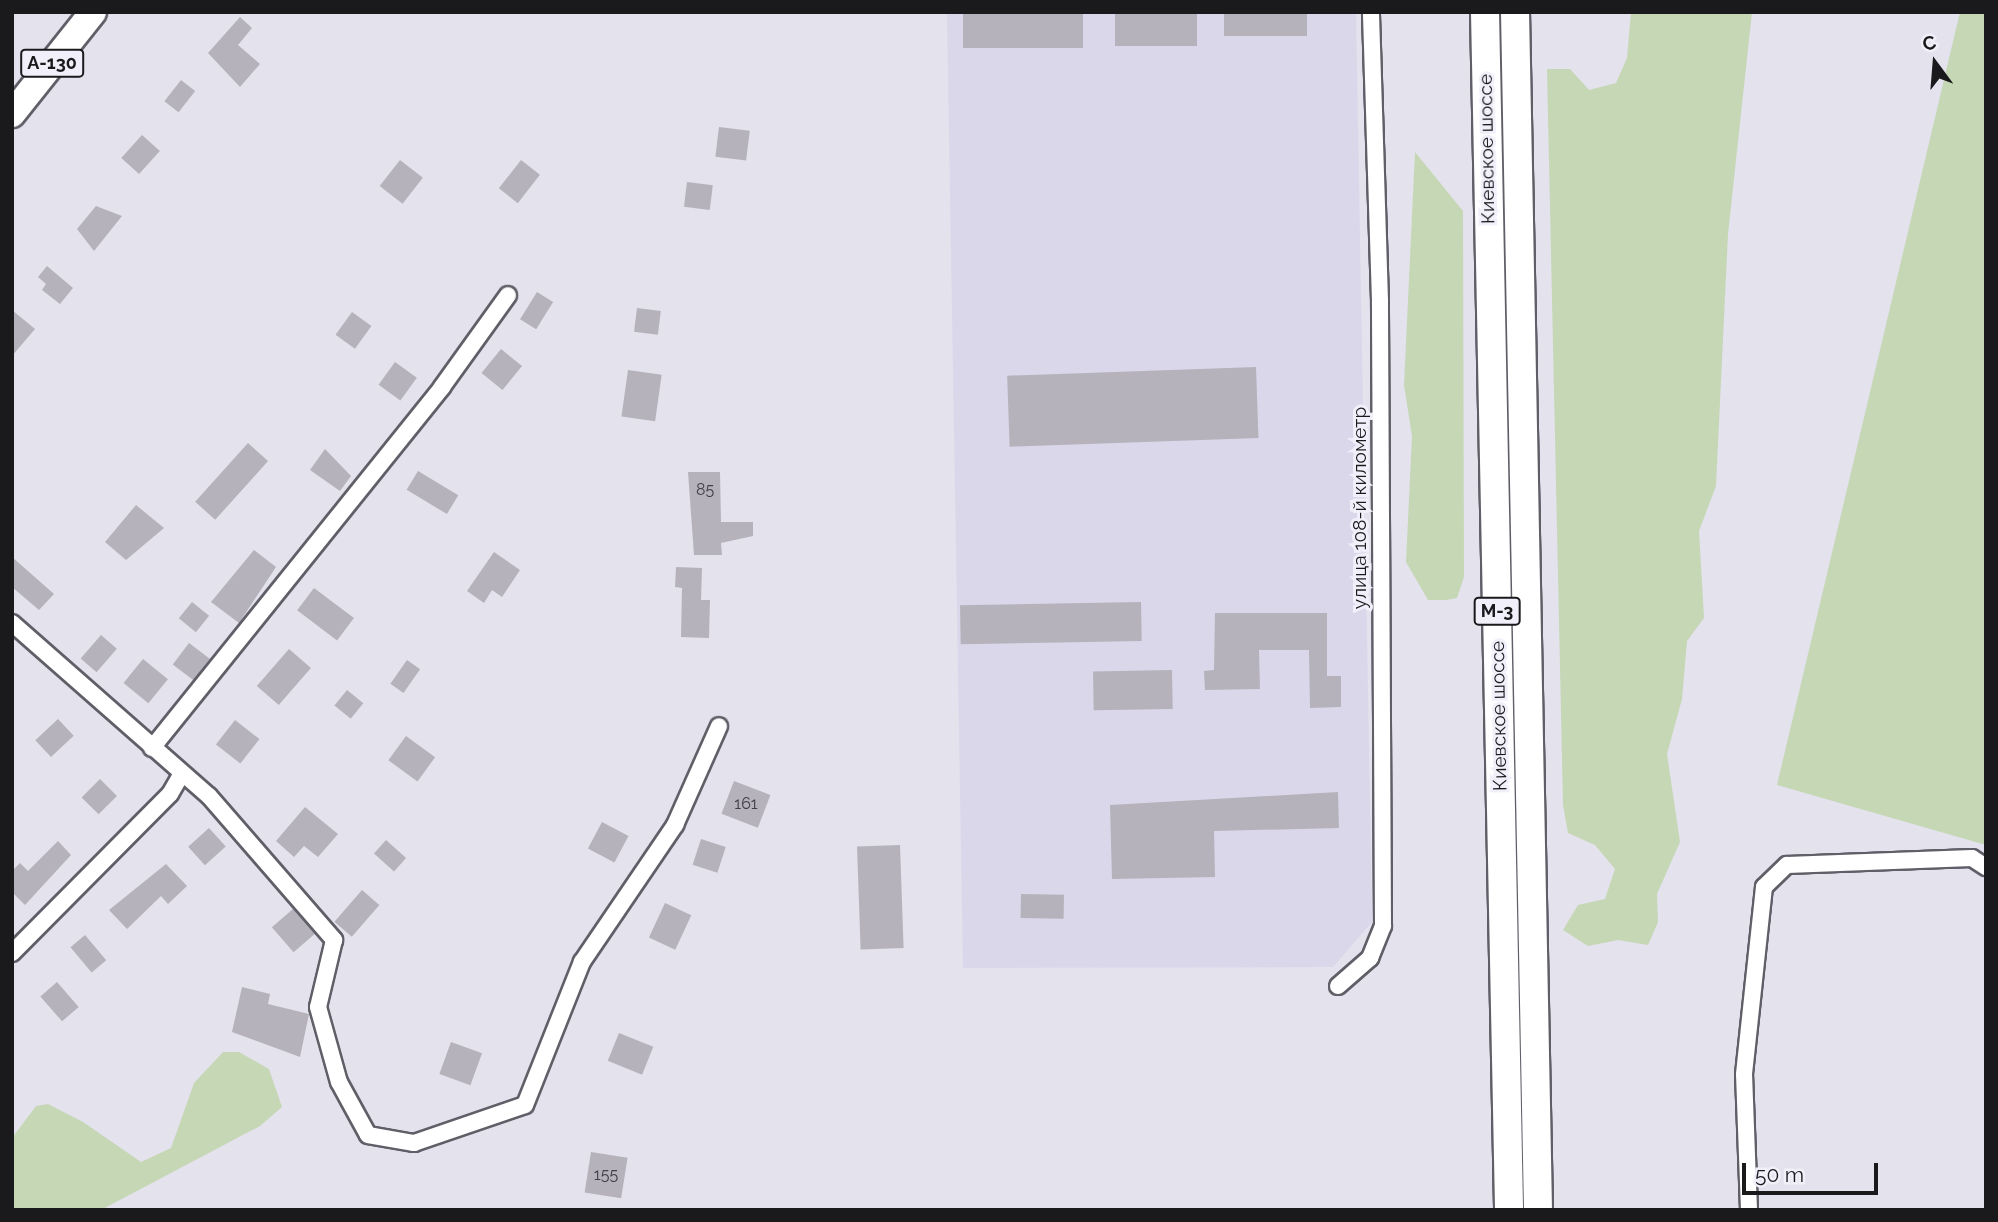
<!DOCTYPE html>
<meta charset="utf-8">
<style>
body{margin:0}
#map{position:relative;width:1998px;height:1222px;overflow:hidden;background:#e3e2ed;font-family:Raleway,sans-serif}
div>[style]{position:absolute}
.built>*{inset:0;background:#d9d7e9}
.green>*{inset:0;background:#c6d7b5}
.building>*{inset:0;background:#b5b2bb;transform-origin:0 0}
.roads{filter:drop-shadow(2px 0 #605f68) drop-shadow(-2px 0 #605f68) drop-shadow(0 2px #605f68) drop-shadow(0 -2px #605f68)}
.minor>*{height:16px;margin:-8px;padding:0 8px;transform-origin:8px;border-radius:8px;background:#fff}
.primary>*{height:26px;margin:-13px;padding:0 13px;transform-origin:13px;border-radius:13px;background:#fff}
.trunk>*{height:28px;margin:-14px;padding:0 14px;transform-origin:14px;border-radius:14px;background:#fff}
span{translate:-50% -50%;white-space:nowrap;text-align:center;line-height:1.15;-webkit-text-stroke:6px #f1f0fa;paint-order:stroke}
.number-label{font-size:16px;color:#414044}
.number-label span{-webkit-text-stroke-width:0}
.shield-label span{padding:2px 5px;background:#f1f0fa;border:2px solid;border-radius:5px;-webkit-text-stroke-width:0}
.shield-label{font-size:18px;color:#1a1a1d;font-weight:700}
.street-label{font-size:19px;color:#1a1a1d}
.frame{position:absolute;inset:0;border:14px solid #1a1a1d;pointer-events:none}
.north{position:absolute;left:1900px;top:28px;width:70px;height:70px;-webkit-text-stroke:5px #f1f0fa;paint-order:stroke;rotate:344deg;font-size:19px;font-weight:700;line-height:28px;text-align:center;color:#1a1a1d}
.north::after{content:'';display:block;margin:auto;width:24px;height:32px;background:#1a1a1d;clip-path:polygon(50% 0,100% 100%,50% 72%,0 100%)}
.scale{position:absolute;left:1742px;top:1163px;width:136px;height:32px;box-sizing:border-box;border:4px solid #1a1a1d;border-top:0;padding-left:9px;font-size:21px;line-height:24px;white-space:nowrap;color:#1a1a1d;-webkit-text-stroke:5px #f1f0fa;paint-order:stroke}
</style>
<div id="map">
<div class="built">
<div style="clip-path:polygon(947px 12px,1356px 12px,1372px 922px,1333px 967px,963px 968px)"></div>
</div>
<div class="green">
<div style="clip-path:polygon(1631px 12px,1752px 12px,1728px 234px,1716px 486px,1699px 531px,1704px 618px,1687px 641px,1682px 699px,1667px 754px,1680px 842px,1657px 894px,1658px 922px,1648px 945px,1618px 940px,1588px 946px,1563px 930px,1578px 905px,1605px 899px,1615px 869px,1595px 845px,1568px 833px,1563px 805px,1547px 69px,1570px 69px,1589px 90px,1616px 83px,1627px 58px)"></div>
<div style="clip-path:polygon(1960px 12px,1986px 12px,1986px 845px,1777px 785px)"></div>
<div style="clip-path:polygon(1415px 152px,1463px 211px,1464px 577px,1457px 598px,1446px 600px,1428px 600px,1406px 562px,1412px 436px,1404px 385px)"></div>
<div style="clip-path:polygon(223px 1052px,239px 1052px,269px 1069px,282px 1107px,260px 1126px,101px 1210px,12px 1210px,12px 1138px,36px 1106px,48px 1104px,83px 1122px,141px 1162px,171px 1148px,194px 1083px)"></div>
</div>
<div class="building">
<div style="left:963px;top:12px;width:120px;height:36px"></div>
<div style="left:1115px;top:12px;width:82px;height:34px"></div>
<div style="left:1224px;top:12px;width:83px;height:24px"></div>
<div style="clip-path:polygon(240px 17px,252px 28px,238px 45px,260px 64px,240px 87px,208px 53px)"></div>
<div style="left:181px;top:80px;width:18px;height:27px;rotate:38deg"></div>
<div style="left:719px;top:127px;width:31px;height:30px;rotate:7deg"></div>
<div style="left:142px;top:135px;width:24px;height:31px;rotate:42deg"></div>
<div style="left:400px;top:160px;width:29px;height:33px;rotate:38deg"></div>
<div style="left:521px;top:160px;width:24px;height:36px;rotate:38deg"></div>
<div style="left:687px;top:182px;width:26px;height:25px;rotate:7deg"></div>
<div style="clip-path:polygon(96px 206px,122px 216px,94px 251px,77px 229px)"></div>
<div style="clip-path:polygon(47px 266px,73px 288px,60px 304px,42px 290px,46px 284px,38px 277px)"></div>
<div style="left:537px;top:292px;width:19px;height:32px;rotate:32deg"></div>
<div style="left:637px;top:308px;width:24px;height:24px;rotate:7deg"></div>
<div style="clip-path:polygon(12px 310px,35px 329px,12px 356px)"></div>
<div style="left:352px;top:312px;width:24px;height:28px;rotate:36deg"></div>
<div style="left:501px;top:349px;width:27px;height:31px;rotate:39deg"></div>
<div style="left:395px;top:362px;width:27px;height:28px;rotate:36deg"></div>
<div style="left:1256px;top:367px;width:71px;height:249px;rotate:88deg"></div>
<div style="left:628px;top:370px;width:34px;height:47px;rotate:8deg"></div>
<div style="left:248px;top:443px;width:27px;height:79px;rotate:42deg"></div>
<div style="clip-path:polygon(325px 449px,351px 476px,340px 491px,310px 470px)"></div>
<div style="left:418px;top:471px;width:47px;height:22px;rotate:31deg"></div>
<div style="clip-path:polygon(688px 472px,720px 472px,721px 522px,753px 522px,753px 536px,721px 543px,722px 555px,694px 555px)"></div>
<div style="clip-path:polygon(136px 505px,164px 528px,126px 560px,105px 542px)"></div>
<div style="clip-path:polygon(254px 550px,276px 567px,239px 623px,211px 602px)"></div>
<div style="clip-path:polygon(494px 552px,520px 570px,502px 597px,492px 590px,484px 603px,467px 591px)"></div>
<div style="clip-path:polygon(12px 557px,54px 594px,39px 610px,12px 587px)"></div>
<div style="clip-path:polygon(676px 567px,702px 568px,701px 600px,710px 600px,709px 638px,681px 637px,682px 588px,675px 587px)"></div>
<div style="left:314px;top:588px;width:50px;height:28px;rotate:37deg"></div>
<div style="left:192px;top:602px;width:22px;height:21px;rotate:39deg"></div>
<div style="left:1141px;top:602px;width:39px;height:181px;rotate:89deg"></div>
<div style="clip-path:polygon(1215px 613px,1327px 613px,1327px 676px,1341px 676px,1341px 707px,1310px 708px,1309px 650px,1259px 650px,1260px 689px,1205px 690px,1204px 671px,1214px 670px)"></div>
<div style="left:101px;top:635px;width:21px;height:31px;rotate:41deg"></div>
<div style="left:189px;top:643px;width:26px;height:27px;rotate:37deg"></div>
<div style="left:289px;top:649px;width:29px;height:49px;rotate:41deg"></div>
<div style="left:143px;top:659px;width:32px;height:31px;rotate:39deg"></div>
<div style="left:407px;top:660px;width:16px;height:29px;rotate:35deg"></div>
<div style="left:1172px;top:670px;width:39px;height:79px;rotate:89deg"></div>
<div style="left:347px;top:690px;width:21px;height:20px;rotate:39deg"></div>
<div style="left:58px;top:719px;width:23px;height:31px;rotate:47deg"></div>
<div style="left:235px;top:720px;width:31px;height:31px;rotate:38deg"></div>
<div style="left:406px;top:736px;width:36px;height:30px;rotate:36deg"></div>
<div style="left:100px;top:779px;width:24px;height:26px;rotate:45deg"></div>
<div style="left:734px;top:781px;width:39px;height:35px;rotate:21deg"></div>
<div style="clip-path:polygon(1338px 792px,1339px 828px,1214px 831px,1215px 877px,1112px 879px,1110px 805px)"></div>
<div style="clip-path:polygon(305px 807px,338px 834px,318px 857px,304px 846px,294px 857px,276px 841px)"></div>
<div style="left:602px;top:822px;width:30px;height:30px;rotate:28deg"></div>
<div style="left:209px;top:828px;width:25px;height:28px;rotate:48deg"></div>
<div style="left:701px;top:839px;width:26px;height:27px;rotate:18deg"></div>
<div style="left:386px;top:840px;width:27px;height:18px;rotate:42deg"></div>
<div style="clip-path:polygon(58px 841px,71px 855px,25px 905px,12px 892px,12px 871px,20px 863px,28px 871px)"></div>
<div style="left:900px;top:845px;width:103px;height:43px;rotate:88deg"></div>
<div style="clip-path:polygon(166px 864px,187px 886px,168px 904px,161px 896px,127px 929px,109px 910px)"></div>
<div style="left:362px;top:890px;width:23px;height:42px;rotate:41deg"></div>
<div style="left:1021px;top:894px;width:43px;height:24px;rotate:1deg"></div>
<div style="left:665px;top:903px;width:29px;height:38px;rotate:25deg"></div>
<div style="left:293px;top:909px;width:33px;height:28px;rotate:49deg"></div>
<div style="left:85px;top:935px;width:33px;height:19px;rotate:50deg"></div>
<div style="left:57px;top:982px;width:33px;height:22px;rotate:49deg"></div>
<div style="clip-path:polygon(242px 987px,270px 994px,268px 1004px,309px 1014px,300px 1057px,232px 1032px)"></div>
<div style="left:619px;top:1033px;width:37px;height:30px;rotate:22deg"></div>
<div style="left:451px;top:1042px;width:33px;height:34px;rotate:20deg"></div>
<div style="left:591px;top:1152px;width:37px;height:41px;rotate:9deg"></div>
</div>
<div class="roads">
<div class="minor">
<div style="left:12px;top:623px;width:262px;rotate:41.3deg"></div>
<div style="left:209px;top:796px;width:191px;rotate:49deg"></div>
<div style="left:334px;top:940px;width:69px;rotate:103.4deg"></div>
<div style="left:318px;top:1007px;width:78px;rotate:74.4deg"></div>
<div style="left:339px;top:1082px;width:60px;rotate:61.3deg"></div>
<div style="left:368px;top:1135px;width:47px;rotate:9.9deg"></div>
<div style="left:414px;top:1143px;width:117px;rotate:-18.9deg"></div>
<div style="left:525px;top:1105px;width:154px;rotate:-68.3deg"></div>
<div style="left:582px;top:962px;width:166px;rotate:-55.8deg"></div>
<div style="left:675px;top:825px;width:108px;rotate:-66deg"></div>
<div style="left:152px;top:748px;width:463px;rotate:-51.2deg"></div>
<div style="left:442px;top:387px;width:113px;rotate:-54.3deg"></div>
<div style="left:12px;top:953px;width:224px;rotate:-45.2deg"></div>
<div style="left:170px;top:794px;width:24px;rotate:-60deg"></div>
<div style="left:1338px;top:986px;width:43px;rotate:-41.2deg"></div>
<div style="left:1370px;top:958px;width:35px;rotate:-68deg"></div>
<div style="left:1383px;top:926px;width:625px;rotate:-90.28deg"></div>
<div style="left:1380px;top:301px;width:289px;rotate:-91.8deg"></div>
<div style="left:1749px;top:1210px;width:136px;rotate:-92.1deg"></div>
<div style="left:1744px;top:1074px;width:188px;rotate:-83.9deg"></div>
<div style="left:1764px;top:887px;width:32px;rotate:-44deg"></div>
<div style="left:1787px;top:865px;width:185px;rotate:-2.2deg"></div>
<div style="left:1972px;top:858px;width:17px;rotate:33deg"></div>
</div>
<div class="primary">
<div style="left:12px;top:114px;width:130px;rotate:-51.5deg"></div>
</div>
<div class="trunk">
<div style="left:1485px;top:12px;width:1198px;rotate:88.85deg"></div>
<div style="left:1515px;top:12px;width:1198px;rotate:88.9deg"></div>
</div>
</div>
<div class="number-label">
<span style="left:705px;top:490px">85</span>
<span style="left:746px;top:804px">161</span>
<span style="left:606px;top:1175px">155</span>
</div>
<div class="shield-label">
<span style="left:52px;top:63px">А-130</span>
<span style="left:1497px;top:611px">М-3</span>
</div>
<div class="street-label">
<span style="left:1487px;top:149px;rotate:-91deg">Киевское шоссе</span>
<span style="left:1360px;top:508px;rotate:-90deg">улица 108-й километр</span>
<span style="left:1499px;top:716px;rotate:-91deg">Киевское шоссе</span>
</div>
<div class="frame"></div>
<div class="north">С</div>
<div class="scale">50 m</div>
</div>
